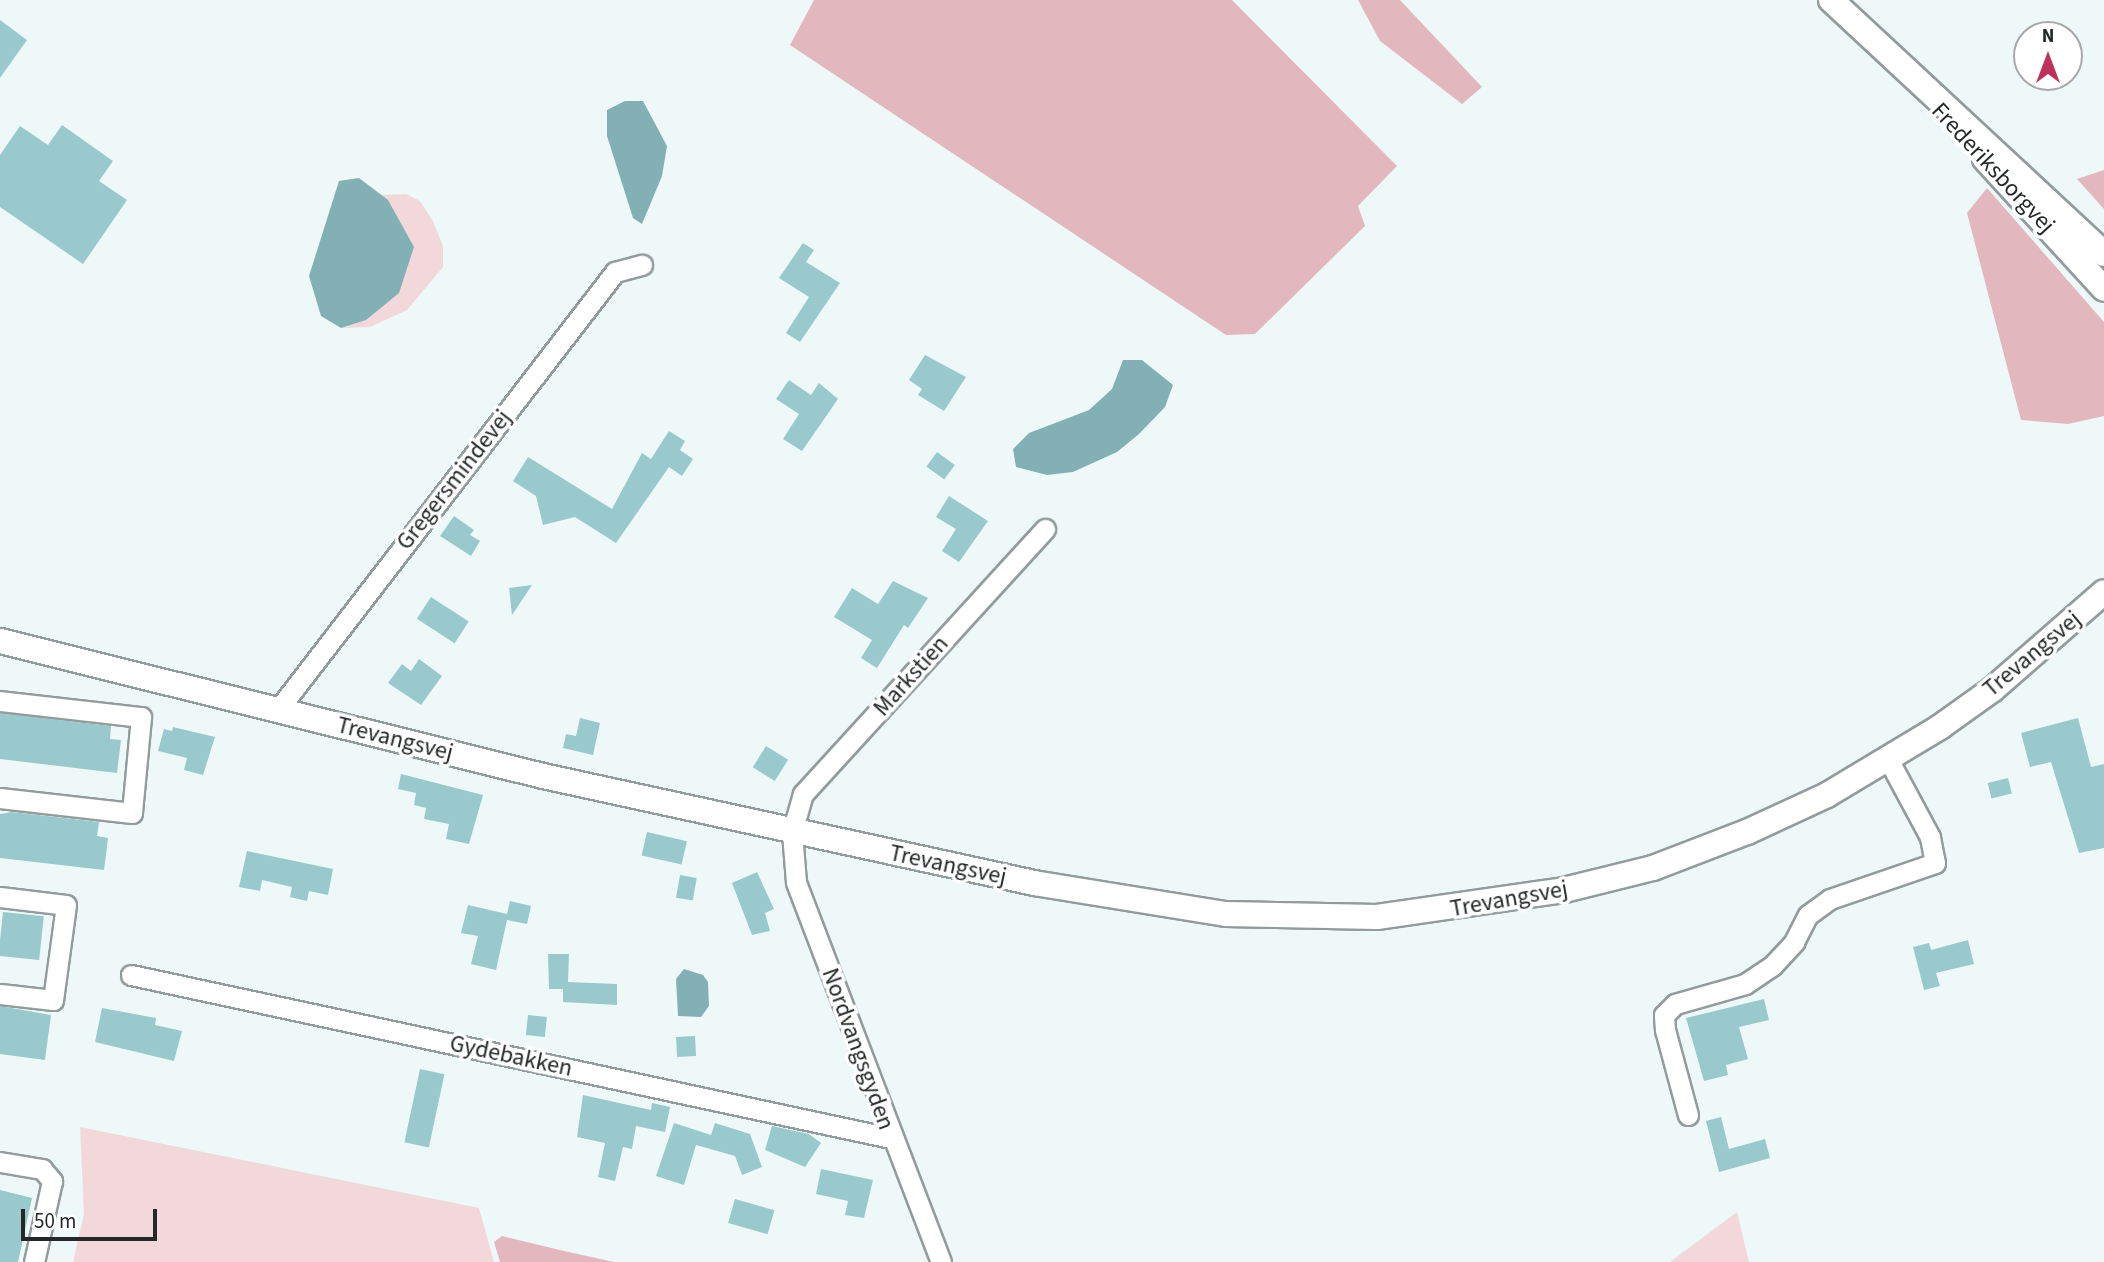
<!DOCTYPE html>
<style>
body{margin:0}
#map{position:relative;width:2104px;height:1262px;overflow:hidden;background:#eef8f9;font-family:"Source Sans 3",sans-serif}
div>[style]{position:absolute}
.green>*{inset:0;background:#f2d8db}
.forest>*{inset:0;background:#e2b8be}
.water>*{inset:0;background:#82b0b5}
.building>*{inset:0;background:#9ac9cd;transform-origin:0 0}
.roads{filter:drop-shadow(2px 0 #939c9d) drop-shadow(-2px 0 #939c9d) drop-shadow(0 2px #939c9d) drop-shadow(0 -2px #939c9d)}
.minor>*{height:19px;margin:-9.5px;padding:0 9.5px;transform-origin:9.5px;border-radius:9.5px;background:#fff}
.tertiary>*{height:24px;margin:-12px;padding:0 12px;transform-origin:12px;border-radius:12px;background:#fff}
span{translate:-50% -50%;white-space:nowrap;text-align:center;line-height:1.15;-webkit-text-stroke:7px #fff;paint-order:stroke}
.street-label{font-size:24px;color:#242828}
.north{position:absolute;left:2013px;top:21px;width:70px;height:70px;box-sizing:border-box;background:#fff;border:2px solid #a7a9a9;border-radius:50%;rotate:0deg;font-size:19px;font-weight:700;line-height:28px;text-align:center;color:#242828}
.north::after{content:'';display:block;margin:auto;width:24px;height:32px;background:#bf305a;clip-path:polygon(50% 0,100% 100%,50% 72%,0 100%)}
.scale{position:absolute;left:21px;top:1209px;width:136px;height:32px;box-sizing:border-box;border:4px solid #242828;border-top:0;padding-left:9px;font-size:21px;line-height:24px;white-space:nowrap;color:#242828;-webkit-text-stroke:5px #fff;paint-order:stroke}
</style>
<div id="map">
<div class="green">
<div style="clip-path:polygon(406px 194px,420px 201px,433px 221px,443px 246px,443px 267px,407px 310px,370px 327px,341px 328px,366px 320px,414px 248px,382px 195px)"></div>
<div style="clip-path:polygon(80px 1127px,479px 1208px,494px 1262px,73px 1262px,84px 1214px)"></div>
<div style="clip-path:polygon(1737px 1212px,1749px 1262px,1670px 1262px)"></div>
</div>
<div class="forest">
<div style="clip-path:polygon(814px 0,1232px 0,1397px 166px,1358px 206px,1365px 226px,1255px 334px,1226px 335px,790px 45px)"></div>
<div style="clip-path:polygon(1358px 0,1400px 0,1482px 87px,1462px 104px,1380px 41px)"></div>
<div style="clip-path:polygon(2104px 170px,2104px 209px,2077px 179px)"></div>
<div style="clip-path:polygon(1987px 188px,2104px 322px,2104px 416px,2068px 424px,2021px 420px,1967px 213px)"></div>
<div style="clip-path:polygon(502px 1236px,564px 1251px,614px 1262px,500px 1262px,494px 1242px)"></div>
</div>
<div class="water">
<div style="clip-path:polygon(625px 101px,643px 101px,667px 146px,662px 176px,642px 224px,633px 218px,607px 136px,607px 110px)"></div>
<div style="clip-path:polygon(359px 178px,388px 200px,414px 247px,399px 293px,366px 320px,341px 328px,321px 316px,309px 276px,339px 181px)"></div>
<div style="clip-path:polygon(1123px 360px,1142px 360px,1173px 385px,1165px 407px,1139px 434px,1117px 452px,1073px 472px,1047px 475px,1016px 467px,1013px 449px,1029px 433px,1089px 410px,1112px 389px)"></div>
<div style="clip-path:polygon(684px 969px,703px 975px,708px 982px,709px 1006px,701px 1017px,678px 1016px,676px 979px)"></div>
</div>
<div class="building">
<div style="clip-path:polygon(0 20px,27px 40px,0 78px)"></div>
<div style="clip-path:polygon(62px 125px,113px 161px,99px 181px,127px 200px,83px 264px,0 207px,0 155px,20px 126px,48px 145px)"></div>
<div style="clip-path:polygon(803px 243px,814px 250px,806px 262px,840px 283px,800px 342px,786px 333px,809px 297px,779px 278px)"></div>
<div style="clip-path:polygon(925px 355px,966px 377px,944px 411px,918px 395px,922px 389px,909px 380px)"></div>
<div style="clip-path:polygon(789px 380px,811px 395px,819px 383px,838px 399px,802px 451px,783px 439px,799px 414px,776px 399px)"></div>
<div style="clip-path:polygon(669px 431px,685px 441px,680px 450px,693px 459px,682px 476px,669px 467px,616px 543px,575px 517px,543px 525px,536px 496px,513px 481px,528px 457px,612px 509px,642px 453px,651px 459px)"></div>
<div style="left:937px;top:452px;width:22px;height:18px;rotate:36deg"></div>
<div style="clip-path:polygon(949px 496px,988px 521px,959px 562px,942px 551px,956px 529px,936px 517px)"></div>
<div style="clip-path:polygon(454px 516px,474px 530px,470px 535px,480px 541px,471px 556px,440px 536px)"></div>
<div style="clip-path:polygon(893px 581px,928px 598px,908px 628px,904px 625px,877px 668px,861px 658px,872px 640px,834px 617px,852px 588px,878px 604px)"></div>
<div style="clip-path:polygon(532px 585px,512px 615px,509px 588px)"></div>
<div style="left:431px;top:597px;width:45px;height:26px;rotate:33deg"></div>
<div style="clip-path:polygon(419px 659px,442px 676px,421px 705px,388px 683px,402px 664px,411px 671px)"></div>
<div style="clip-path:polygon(0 713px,111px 726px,110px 739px,121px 740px,117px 773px,0 759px)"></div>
<div style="clip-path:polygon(580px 718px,600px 723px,593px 755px,563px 748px,566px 734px,576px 736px)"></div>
<div style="clip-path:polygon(2078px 718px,2091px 767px,2104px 764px,2104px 848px,2079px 853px,2051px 762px,2030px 767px,2021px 733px)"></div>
<div style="clip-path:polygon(173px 727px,215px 737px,203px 775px,184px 770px,187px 758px,158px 751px,164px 729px,172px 731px)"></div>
<div style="left:766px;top:746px;width:26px;height:25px;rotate:32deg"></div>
<div style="clip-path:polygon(401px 774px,483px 795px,469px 844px,446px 839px,449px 824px,424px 819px,426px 808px,414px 805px,416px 793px,398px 789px)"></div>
<div style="left:2008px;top:778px;width:16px;height:21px;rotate:76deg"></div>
<div style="clip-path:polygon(12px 812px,99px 822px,97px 836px,108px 838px,104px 870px,0 858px,0 814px)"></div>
<div style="left:647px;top:832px;width:41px;height:24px;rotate:13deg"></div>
<div style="clip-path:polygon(247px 851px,333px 869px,328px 895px,309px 891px,307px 901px,290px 897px,292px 887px,262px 880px,260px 891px,239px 887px)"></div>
<div style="clip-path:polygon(757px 872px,774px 909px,765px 913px,770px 931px,752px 935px,732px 883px)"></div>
<div style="left:680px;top:875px;width:17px;height:23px;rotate:10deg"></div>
<div style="clip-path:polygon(510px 901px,531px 906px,527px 924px,507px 920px,496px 970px,471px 964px,478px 936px,461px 933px,468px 905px,507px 914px)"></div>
<div style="left:3px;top:912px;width:41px;height:44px;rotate:6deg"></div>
<div style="clip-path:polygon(1968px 940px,1974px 964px,1936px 973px,1940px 986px,1924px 990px,1913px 947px,1929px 943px,1931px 950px)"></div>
<div style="clip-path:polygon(548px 954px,569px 954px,568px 982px,617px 984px,617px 1005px,563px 1002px,563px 989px,549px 989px)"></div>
<div style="clip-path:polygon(1764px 999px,1769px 1020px,1739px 1027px,1748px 1059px,1726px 1065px,1728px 1075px,1704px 1081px,1686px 1018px)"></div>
<div style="clip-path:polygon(0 1006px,51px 1015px,45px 1060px,0 1054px)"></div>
<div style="clip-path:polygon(102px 1008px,156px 1018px,155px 1025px,182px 1031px,174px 1061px,95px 1042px)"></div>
<div style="left:528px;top:1015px;width:19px;height:20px;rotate:6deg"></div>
<div style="left:695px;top:1036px;width:20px;height:19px;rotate:87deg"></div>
<div style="left:420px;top:1069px;width:25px;height:75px;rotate:12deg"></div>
<div style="clip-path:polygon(583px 1095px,651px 1110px,652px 1103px,670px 1107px,665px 1132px,636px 1126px,632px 1149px,623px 1147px,615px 1181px,598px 1177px,605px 1143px,577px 1137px)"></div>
<div style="clip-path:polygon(1721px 1117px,1729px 1149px,1765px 1139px,1770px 1158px,1719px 1172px,1706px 1121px)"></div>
<div style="clip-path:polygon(674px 1123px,711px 1135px,715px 1123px,750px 1134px,762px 1167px,742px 1175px,735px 1156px,696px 1145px,684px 1185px,656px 1176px)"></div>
<div style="clip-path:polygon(772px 1126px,809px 1134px,821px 1143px,805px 1167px,765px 1150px)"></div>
<div style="clip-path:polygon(821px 1169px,873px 1180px,864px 1218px,845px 1215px,848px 1201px,816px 1194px)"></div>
<div style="clip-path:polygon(0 1190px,32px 1198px,18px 1262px,0 1262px)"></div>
<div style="left:735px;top:1199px;width:41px;height:25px;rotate:16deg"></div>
</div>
<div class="roads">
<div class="minor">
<div style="left:0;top:701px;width:142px;rotate:6.5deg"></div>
<div style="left:141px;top:717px;width:96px;rotate:95.4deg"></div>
<div style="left:132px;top:813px;width:133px;rotate:-173.5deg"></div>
<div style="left:277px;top:711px;width:554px;rotate:-52.41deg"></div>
<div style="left:615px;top:272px;width:28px;rotate:-15deg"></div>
<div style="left:0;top:897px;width:66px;rotate:6.9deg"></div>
<div style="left:66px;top:905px;width:96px;rotate:97.8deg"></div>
<div style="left:53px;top:1000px;width:53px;rotate:-173.5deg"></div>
<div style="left:131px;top:975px;width:777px;rotate:12.11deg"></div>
<div style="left:1688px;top:1115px;width:88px;rotate:-105.1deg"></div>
<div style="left:1665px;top:1030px;width:15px;rotate:-94deg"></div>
<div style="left:1664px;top:1015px;width:16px;rotate:-45deg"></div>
<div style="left:1675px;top:1004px;width:73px;rotate:-15.9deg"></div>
<div style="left:1745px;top:984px;width:32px;rotate:-34deg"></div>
<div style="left:1772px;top:966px;width:33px;rotate:-47deg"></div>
<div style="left:1794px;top:942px;width:30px;rotate:-63deg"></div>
<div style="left:1808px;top:915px;width:27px;rotate:-36deg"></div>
<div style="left:1830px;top:899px;width:111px;rotate:-18.9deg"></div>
<div style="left:1935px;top:863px;width:26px;rotate:-101deg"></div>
<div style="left:1930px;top:837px;width:86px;rotate:-118.3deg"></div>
<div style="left:0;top:1162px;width:43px;rotate:9.5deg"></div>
<div style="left:42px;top:1169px;width:16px;rotate:50deg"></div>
<div style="left:52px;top:1181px;width:83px;rotate:102.5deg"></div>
<div style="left:941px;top:1262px;width:407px;rotate:-110.9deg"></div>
<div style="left:796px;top:882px;width:50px;rotate:-94.6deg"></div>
<div style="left:792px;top:832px;width:40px;rotate:-74deg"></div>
<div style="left:803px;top:794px;width:359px;rotate:-47.6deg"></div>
</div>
<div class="tertiary">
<div style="left:1831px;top:0;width:373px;rotate:42.9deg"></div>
<div style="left:1985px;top:159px;width:176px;rotate:47.5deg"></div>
<div style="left:0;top:641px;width:560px;rotate:13.96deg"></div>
<div style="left:543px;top:776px;width:503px;rotate:12.29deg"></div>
<div style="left:1034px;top:883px;width:194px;rotate:9.2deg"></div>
<div style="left:1226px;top:914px;width:151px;rotate:1.1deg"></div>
<div style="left:1377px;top:917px;width:189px;rotate:-8.2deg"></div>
<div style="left:1564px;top:890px;width:92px;rotate:-13.9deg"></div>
<div style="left:1653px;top:868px;width:101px;rotate:-21deg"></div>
<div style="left:1747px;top:832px;width:88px;rotate:-24.8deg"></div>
<div style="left:1827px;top:795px;width:132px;rotate:-31deg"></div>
<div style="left:1940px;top:727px;width:65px;rotate:-35.6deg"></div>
<div style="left:1993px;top:689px;width:147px;rotate:-41.1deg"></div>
</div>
</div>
<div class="street-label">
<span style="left:1993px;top:168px;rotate:47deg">Frederiksborgvej</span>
<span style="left:454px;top:480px;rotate:-52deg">Gregersmindevej</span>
<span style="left:2032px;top:654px;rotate:-40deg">Trevangsvej</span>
<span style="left:911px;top:676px;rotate:-48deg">Markstien</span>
<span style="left:395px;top:739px;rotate:14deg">Trevangsvej</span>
<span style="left:948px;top:865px;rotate:12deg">Trevangsvej</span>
<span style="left:1509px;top:899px;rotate:-10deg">Trevangsvej</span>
<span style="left:858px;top:1049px;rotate:70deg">Nordvangsgyden</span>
<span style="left:511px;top:1056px;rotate:12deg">Gydebakken</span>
</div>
<div class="north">N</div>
<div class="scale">50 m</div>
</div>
